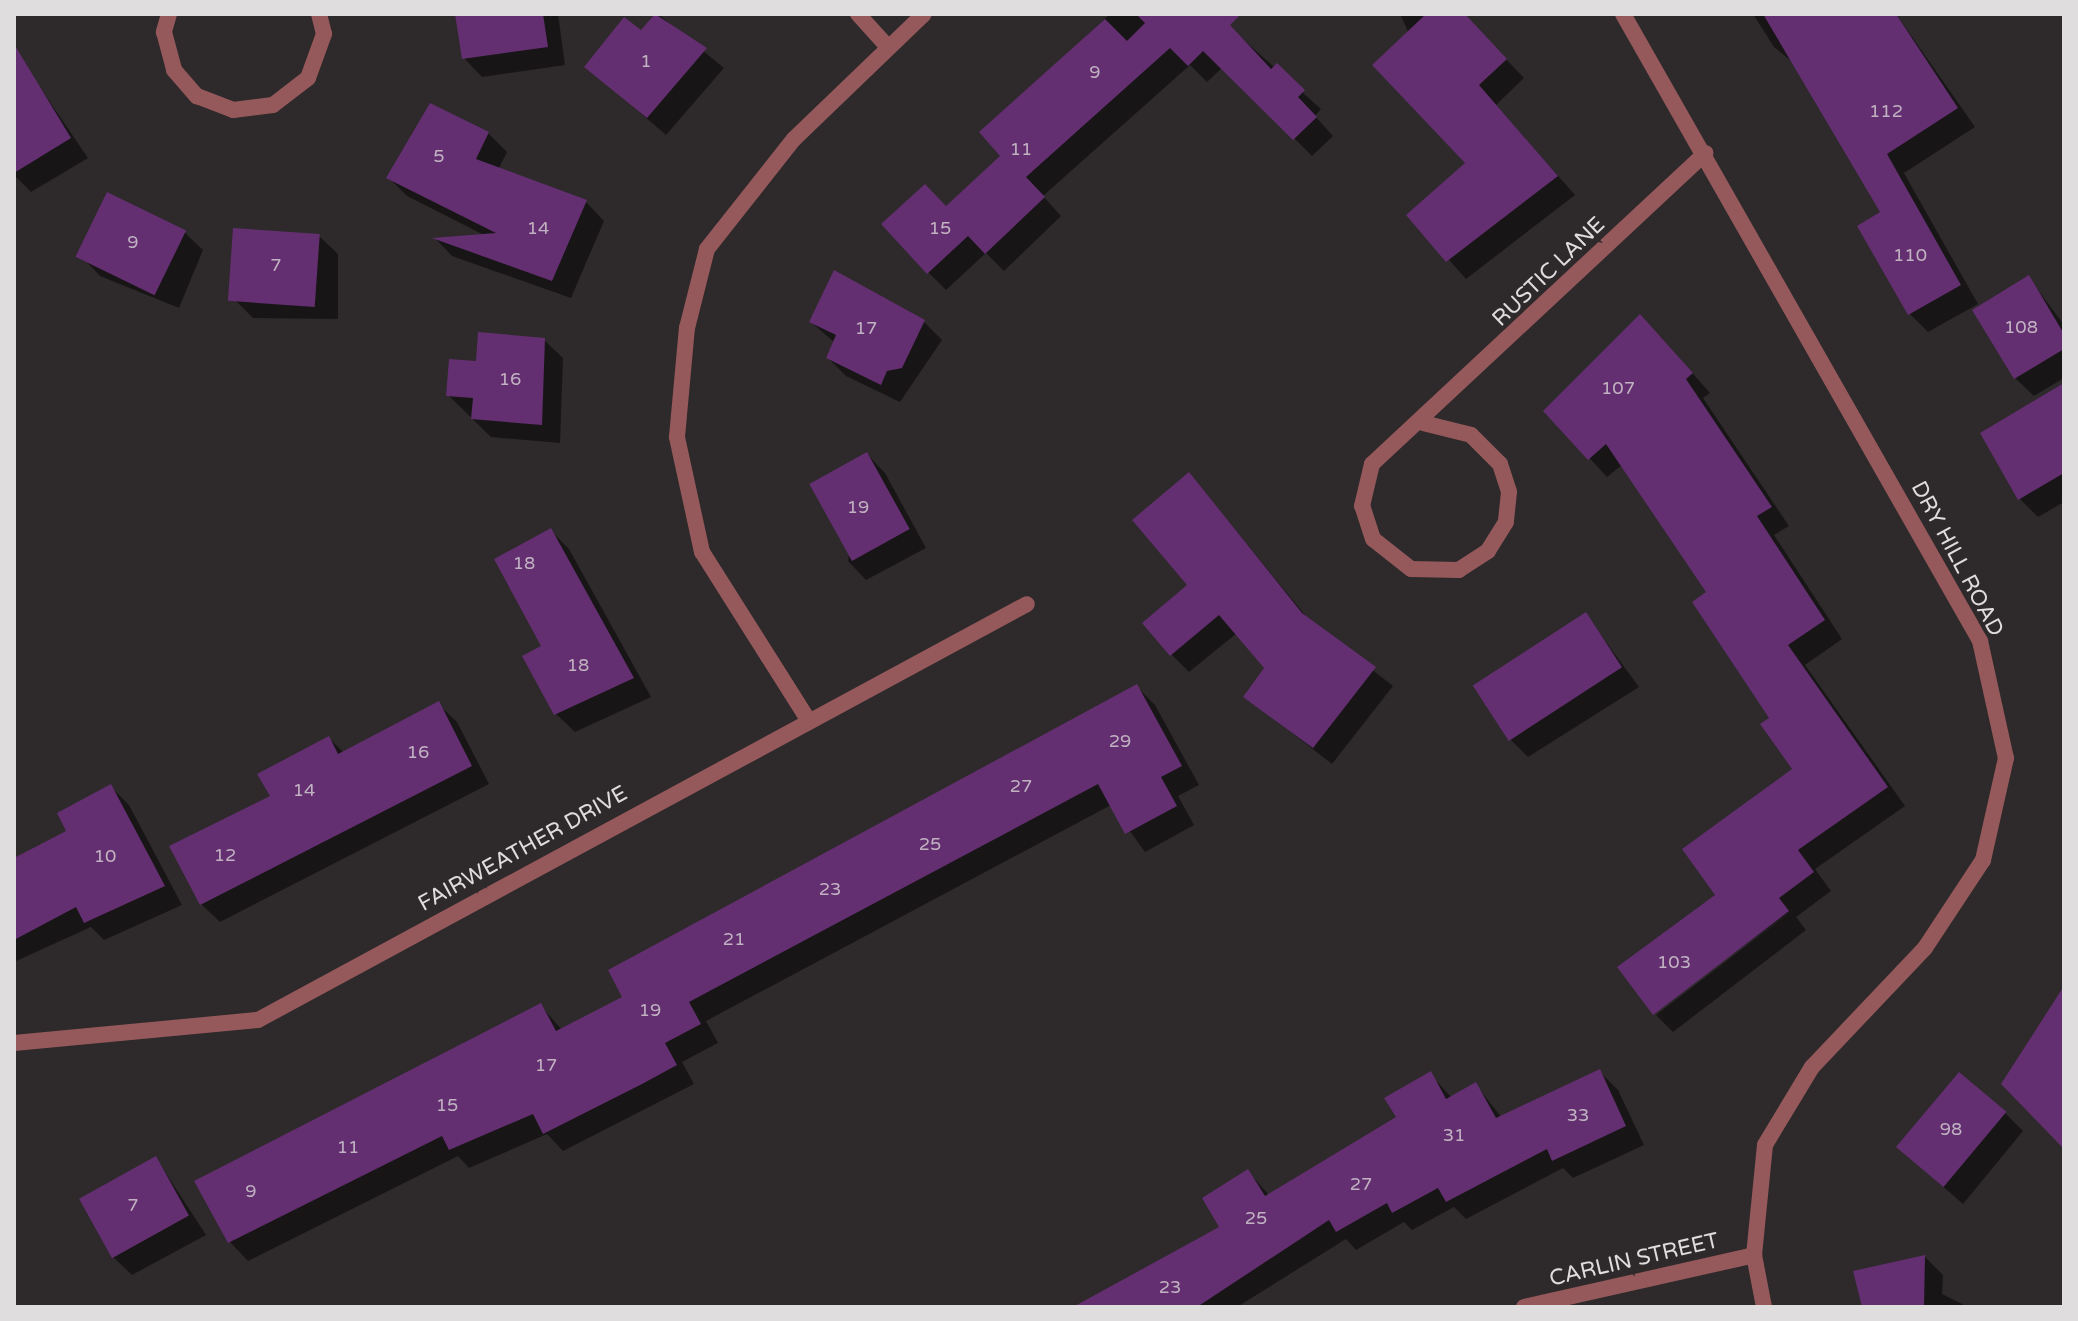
<!DOCTYPE html>
<style>
body{margin:0}
#map{position:relative;width:2078px;height:1321px;overflow:hidden;background:#2e292b;font-family:"Varela Round",sans-serif}
div>[style]{position:absolute}
.shadow>*{inset:0;background:#0007}
.building>*{inset:0;background:#632f70;transform-origin:0 0}
.street>*{height:16px;margin:-8px;padding:0 8px;transform-origin:8px;border-radius:8px;background:#96595b}
span{translate:-50% -50%;white-space:nowrap;text-align:center;line-height:1.15;-webkit-text-stroke:8px #2e292b;paint-order:stroke}
.number-label{font-size:18px;color:#c1b2c2}
.number-label span{-webkit-text-stroke-width:0}
.street-label{font-size:22px;color:#e0ddde}
.frame{position:absolute;inset:0;border:16px solid #e0ddde;pointer-events:none}
</style>
<div id="map">
<div class="shadow">
<div style="clip-path:polygon(457px 14px,558px 14px,565px 65px,482px 77px,464px 58px)"></div>
<div style="clip-path:polygon(658px 14px,724px 68px,666px 135px,587px 67px,641px 33px)"></div>
<div style="clip-path:polygon(1110px 14px,1240px 14px,1228px 26px,1321px 109px,1315px 116px,1333px 136px,1312px 156px,1223px 67px,1207px 82px,1190px 65px,1043px 196px,1061px 216px,1004px 271px,986px 253px,946px 290px,928px 272px,947px 208px,1003px 156px,982px 132px)"></div>
<div style="clip-path:polygon(1400px 14px,1463px 14px,1524px 78px,1496px 105px,1575px 195px,1466px 279px,1409px 215px,1468px 163px)"></div>
<div style="clip-path:polygon(1753px 14px,1896px 14px,1975px 127px,1904px 173px,1978px 304px,1928px 332px,1910px 314px,1883px 213px,1795px 64px,1774px 47px)"></div>
<div style="clip-path:polygon(26px 67px,88px 158px,31px 192px,14px 175px,14px 74px)"></div>
<div style="clip-path:polygon(488px 133px,507px 152px,498px 170px,586px 202px,604px 221px,571px 298px,452px 256px,436px 239px,486px 236px,407px 196px,389px 178px)"></div>
<div style="clip-path:polygon(184px 232px,203px 250px,179px 308px,100px 276px,82px 257px)"></div>
<div style="clip-path:polygon(319px 236px,338px 254px,338px 319px,253px 318px,235px 300px)"></div>
<div style="clip-path:polygon(835px 273px,924px 322px,942px 340px,900px 402px,846px 376px,828px 358px,835px 343px,811px 322px)"></div>
<div style="clip-path:polygon(2029px 278px,2064px 325px,2064px 378px,2034px 396px,2015px 378px)"></div>
<div style="clip-path:polygon(1659px 335px,1710px 393px,1703px 398px,1789px 526px,1774px 535px,1842px 639px,1805px 665px,1905px 806px,1815px 869px,1831px 891px,1796px 917px,1806px 930px,1673px 1032px,1656px 1015px,1798px 906px,1654px 1012px,1795px 769px,1709px 593px,1622px 465px,1607px 477px,1546px 411px)"></div>
<div style="clip-path:polygon(544px 340px,563px 358px,560px 443px,491px 437px,448px 395px,478px 363px)"></div>
<div style="clip-path:polygon(2064px 396px,2064px 502px,2038px 517px,2020px 499px)"></div>
<div style="clip-path:polygon(867px 454px,885px 473px,926px 548px,866px 580px,848px 561px)"></div>
<div style="clip-path:polygon(1189px 474px,1310px 621px,1393px 686px,1332px 764px,1246px 697px,1267px 668px,1237px 633px,1189px 672px,1171px 654px,1190px 585px)"></div>
<div style="clip-path:polygon(551px 531px,569px 549px,651px 697px,575px 732px,556px 714px,544px 647px)"></div>
<div style="clip-path:polygon(1586px 615px,1639px 687px,1528px 757px,1510px 739px)"></div>
<div style="clip-path:polygon(1137px 687px,1155px 705px,1199px 785px,1178px 796px,1194px 825px,1145px 852px,1111px 805px,706px 1021px,718px 1043px,682px 1062px,694px 1084px,563px 1151px,547px 1134px,469px 1168px,458px 1156px,248px 1261px,230px 1242px,197px 1182px,541px 1006px,562px 1030px,625px 998px)"></div>
<div style="clip-path:polygon(438px 704px,457px 722px,489px 784px,220px 922px,201px 904px,272px 797px,329px 738px,344px 753px)"></div>
<div style="clip-path:polygon(111px 787px,129px 805px,182px 905px,104px 940px,91px 927px,14px 962px,14px 860px,69px 832px)"></div>
<div style="clip-path:polygon(1600px 1072px,1618px 1090px,1644px 1145px,1573px 1178px,1563px 1168px,1466px 1219px,1454px 1207px,1412px 1230px,1404px 1222px,1356px 1250px,1346px 1239px,1237px 1307px,1082px 1307px,1222px 1227px,1248px 1172px,1269px 1195px,1399px 1118px,1430px 1074px,1452px 1098px,1476px 1085px,1502px 1118px)"></div>
<div style="clip-path:polygon(2005px 1113px,2023px 1131px,1963px 1204px,1899px 1148px)"></div>
<div style="clip-path:polygon(156px 1158px,206px 1235px,132px 1275px,113px 1257px)"></div>
<div style="clip-path:polygon(1925px 1257px,1943px 1275px,1942px 1294px,1968px 1307px,1888px 1307px)"></div>
</div>
<div class="building">
<div style="clip-path:polygon(455px 14px,543px 14px,548px 47px,462px 59px)"></div>
<div style="clip-path:polygon(655px 14px,707px 48px,647px 118px,584px 67px,624px 17px,641px 30px)"></div>
<div style="clip-path:polygon(1136px 14px,1241px 14px,1230px 25px,1271px 69px,1277px 63px,1305px 90px,1298px 97px,1317px 117px,1293px 140px,1203px 51px,1188px 66px,1170px 48px,1026px 177px,1045px 197px,985px 254px,968px 236px,927px 274px,881px 224px,925px 184px,946px 206px,1000px 156px,979px 132px,1105px 19px,1127px 41px,1145px 23px)"></div>
<div style="clip-path:polygon(1426px 14px,1465px 14px,1507px 59px,1479px 85px,1558px 176px,1446px 262px,1406px 215px,1465px 163px,1372px 65px)"></div>
<div style="clip-path:polygon(1763px 14px,1896px 14px,1958px 108px,1887px 154px,1961px 285px,1908px 315px,1857px 226px,1880px 212px)"></div>
<div style="clip-path:polygon(14px 44px,71px 138px,14px 173px)"></div>
<div style="clip-path:polygon(430px 103px,489px 132px,476px 159px,587px 200px,552px 281px,432px 238px,496px 233px,386px 178px)"></div>
<div style="left:107px;top:192px;width:88px;height:72px;rotate:26deg"></div>
<div style="left:233px;top:228px;width:87px;height:73px;rotate:4deg"></div>
<div style="clip-path:polygon(834px 270px,925px 320px,902px 368px,887px 371px,881px 385px,826px 358px,836px 335px,809px 322px)"></div>
<div style="clip-path:polygon(2029px 275px,2064px 334px,2064px 349px,2014px 379px,1972px 310px)"></div>
<div style="clip-path:polygon(1640px 314px,1693px 373px,1686px 379px,1772px 507px,1757px 516px,1825px 620px,1788px 645px,1888px 787px,1798px 850px,1814px 872px,1779px 898px,1789px 911px,1653px 1015px,1617px 967px,1715px 895px,1682px 849px,1792px 769px,1760px 724px,1769px 718px,1692px 602px,1706px 592px,1606px 444px,1588px 460px,1543px 411px)"></div>
<div style="clip-path:polygon(478px 332px,545px 338px,542px 425px,471px 419px,473px 398px,446px 396px,449px 359px,476px 361px)"></div>
<div style="clip-path:polygon(2064px 383px,2064px 473px,2018px 500px,1980px 433px)"></div>
<div style="left:867px;top:452px;width:88px;height:66px;rotate:61deg"></div>
<div style="clip-path:polygon(1189px 472px,1302px 613px,1376px 667px,1313px 748px,1243px 697px,1264px 668px,1219px 615px,1170px 656px,1142px 623px,1187px 585px,1132px 520px)"></div>
<div style="clip-path:polygon(551px 528px,634px 678px,554px 715px,522px 656px,541px 646px,494px 559px)"></div>
<div style="left:1586px;top:612px;width:66px;height:135px;rotate:57deg"></div>
<div style="clip-path:polygon(1137px 684px,1182px 766px,1161px 777px,1177px 806px,1125px 834px,1098px 784px,689px 1002px,701px 1024px,665px 1043px,677px 1065px,642px 1084px,543px 1134px,533px 1114px,449px 1150px,442px 1136px,228px 1243px,194px 1181px,541px 1003px,556px 1031px,622px 997px,608px 970px)"></div>
<div style="clip-path:polygon(439px 701px,472px 766px,200px 905px,169px 846px,270px 796px,257px 774px,329px 736px,338px 754px)"></div>
<div style="clip-path:polygon(111px 784px,165px 886px,84px 923px,76px 907px,14px 940px,14px 858px,66px 831px,57px 813px)"></div>
<div style="clip-path:polygon(2064px 986px,2064px 1149px,2001px 1084px)"></div>
<div style="clip-path:polygon(1600px 1069px,1626px 1126px,1552px 1161px,1547px 1149px,1446px 1202px,1438px 1188px,1392px 1213px,1387px 1203px,1336px 1232px,1329px 1220px,1197px 1307px,1073px 1307px,1219px 1227px,1202px 1198px,1248px 1169px,1265px 1196px,1396px 1117px,1384px 1098px,1431px 1071px,1446px 1099px,1476px 1082px,1496px 1118px)"></div>
<div style="left:1959px;top:1072px;width:62px;height:98px;rotate:40deg"></div>
<div style="left:156px;top:1156px;width:68px;height:88px;rotate:61deg"></div>
<div style="clip-path:polygon(1925px 1255px,1924px 1307px,1862px 1307px,1853px 1271px)"></div>
</div>
<div class="street">
<div style="left:169px;top:14px;width:19px;rotate:106deg"></div>
<div style="left:164px;top:32px;width:39px;rotate:75deg"></div>
<div style="left:174px;top:70px;width:35px;rotate:49deg"></div>
<div style="left:197px;top:96px;width:39px;rotate:21deg"></div>
<div style="left:233px;top:110px;width:40px;rotate:-7.1deg"></div>
<div style="left:273px;top:105px;width:44px;rotate:-37.6deg"></div>
<div style="left:308px;top:78px;width:47px;rotate:-70deg"></div>
<div style="left:324px;top:34px;width:21px;rotate:-104deg"></div>
<div style="left:858px;top:14px;width:43px;rotate:47.8deg"></div>
<div style="left:1623px;top:14px;width:722px;rotate:60.34deg"></div>
<div style="left:1980px;top:641px;width:120px;rotate:77.5deg"></div>
<div style="left:2006px;top:758px;width:105px;rotate:102.7deg"></div>
<div style="left:1983px;top:860px;width:105px;rotate:123.4deg"></div>
<div style="left:1925px;top:948px;width:164px;rotate:133.5deg"></div>
<div style="left:1812px;top:1067px;width:91px;rotate:121.1deg"></div>
<div style="left:1765px;top:1145px;width:111px;rotate:95.7deg"></div>
<div style="left:1754px;top:1255px;width:53px;rotate:79.1deg"></div>
<div style="left:1423px;top:423px;width:49px;rotate:14deg"></div>
<div style="left:1471px;top:435px;width:41px;rotate:45deg"></div>
<div style="left:1500px;top:464px;width:29px;rotate:72deg"></div>
<div style="left:1509px;top:492px;width:30px;rotate:96deg"></div>
<div style="left:1506px;top:522px;width:34px;rotate:122deg"></div>
<div style="left:1488px;top:551px;width:35px;rotate:147deg"></div>
<div style="left:1459px;top:570px;width:48px;rotate:-178.8deg"></div>
<div style="left:1411px;top:569px;width:48px;rotate:-141.7deg"></div>
<div style="left:1373px;top:539px;width:35px;rotate:-108deg"></div>
<div style="left:1362px;top:506px;width:43px;rotate:-76.6deg"></div>
<div style="left:1372px;top:464px;width:456px;rotate:-43deg"></div>
<div style="left:807px;top:718px;width:196px;rotate:-122.3deg"></div>
<div style="left:702px;top:552px;width:118px;rotate:-102.3deg"></div>
<div style="left:677px;top:437px;width:109px;rotate:-84.8deg"></div>
<div style="left:687px;top:328px;width:81px;rotate:-75.8deg"></div>
<div style="left:707px;top:249px;width:140px;rotate:-51.7deg"></div>
<div style="left:794px;top:139px;width:180px;rotate:-43.9deg"></div>
<div style="left:14px;top:1043px;width:245px;rotate:-5.4deg"></div>
<div style="left:258px;top:1020px;width:874px;rotate:-28.41deg"></div>
<div style="left:1524px;top:1307px;width:236px;rotate:-12.7deg"></div>
</div>
<div class="number-label">
<span style="left:646px;top:61px">1</span>
<span style="left:1095px;top:72px">9</span>
<span style="left:1886px;top:111px">112</span>
<span style="left:1021px;top:149px">11</span>
<span style="left:439px;top:156px">5</span>
<span style="left:538px;top:228px">14</span>
<span style="left:940px;top:228px">15</span>
<span style="left:133px;top:242px">9</span>
<span style="left:1910px;top:255px">110</span>
<span style="left:276px;top:265px">7</span>
<span style="left:2021px;top:327px">108</span>
<span style="left:866px;top:328px">17</span>
<span style="left:510px;top:379px">16</span>
<span style="left:1618px;top:388px">107</span>
<span style="left:858px;top:507px">19</span>
<span style="left:524px;top:563px">18</span>
<span style="left:578px;top:665px">18</span>
<span style="left:1120px;top:741px">29</span>
<span style="left:418px;top:752px">16</span>
<span style="left:1021px;top:786px">27</span>
<span style="left:304px;top:790px">14</span>
<span style="left:930px;top:844px">25</span>
<span style="left:225px;top:855px">12</span>
<span style="left:105px;top:856px">10</span>
<span style="left:830px;top:889px">23</span>
<span style="left:734px;top:939px">21</span>
<span style="left:1674px;top:962px">103</span>
<span style="left:650px;top:1010px">19</span>
<span style="left:546px;top:1065px">17</span>
<span style="left:447px;top:1105px">15</span>
<span style="left:1578px;top:1115px">33</span>
<span style="left:1951px;top:1129px">98</span>
<span style="left:1454px;top:1135px">31</span>
<span style="left:348px;top:1147px">11</span>
<span style="left:1361px;top:1184px">27</span>
<span style="left:251px;top:1191px">9</span>
<span style="left:133px;top:1205px">7</span>
<span style="left:1256px;top:1218px">25</span>
<span style="left:1170px;top:1287px">23</span>
</div>
<div class="street-label">
<span style="left:1549px;top:272px;rotate:-44deg">RUSTIC LANE</span>
<span style="left:1957px;top:559px;rotate:62deg">DRY HILL ROAD</span>
<span style="left:523px;top:849px;rotate:-29deg">FAIRWEATHER DRIVE</span>
<span style="left:1634px;top:1260px;rotate:-13deg">CARLIN STREET</span>
</div>
<div class="frame"></div>
</div>
